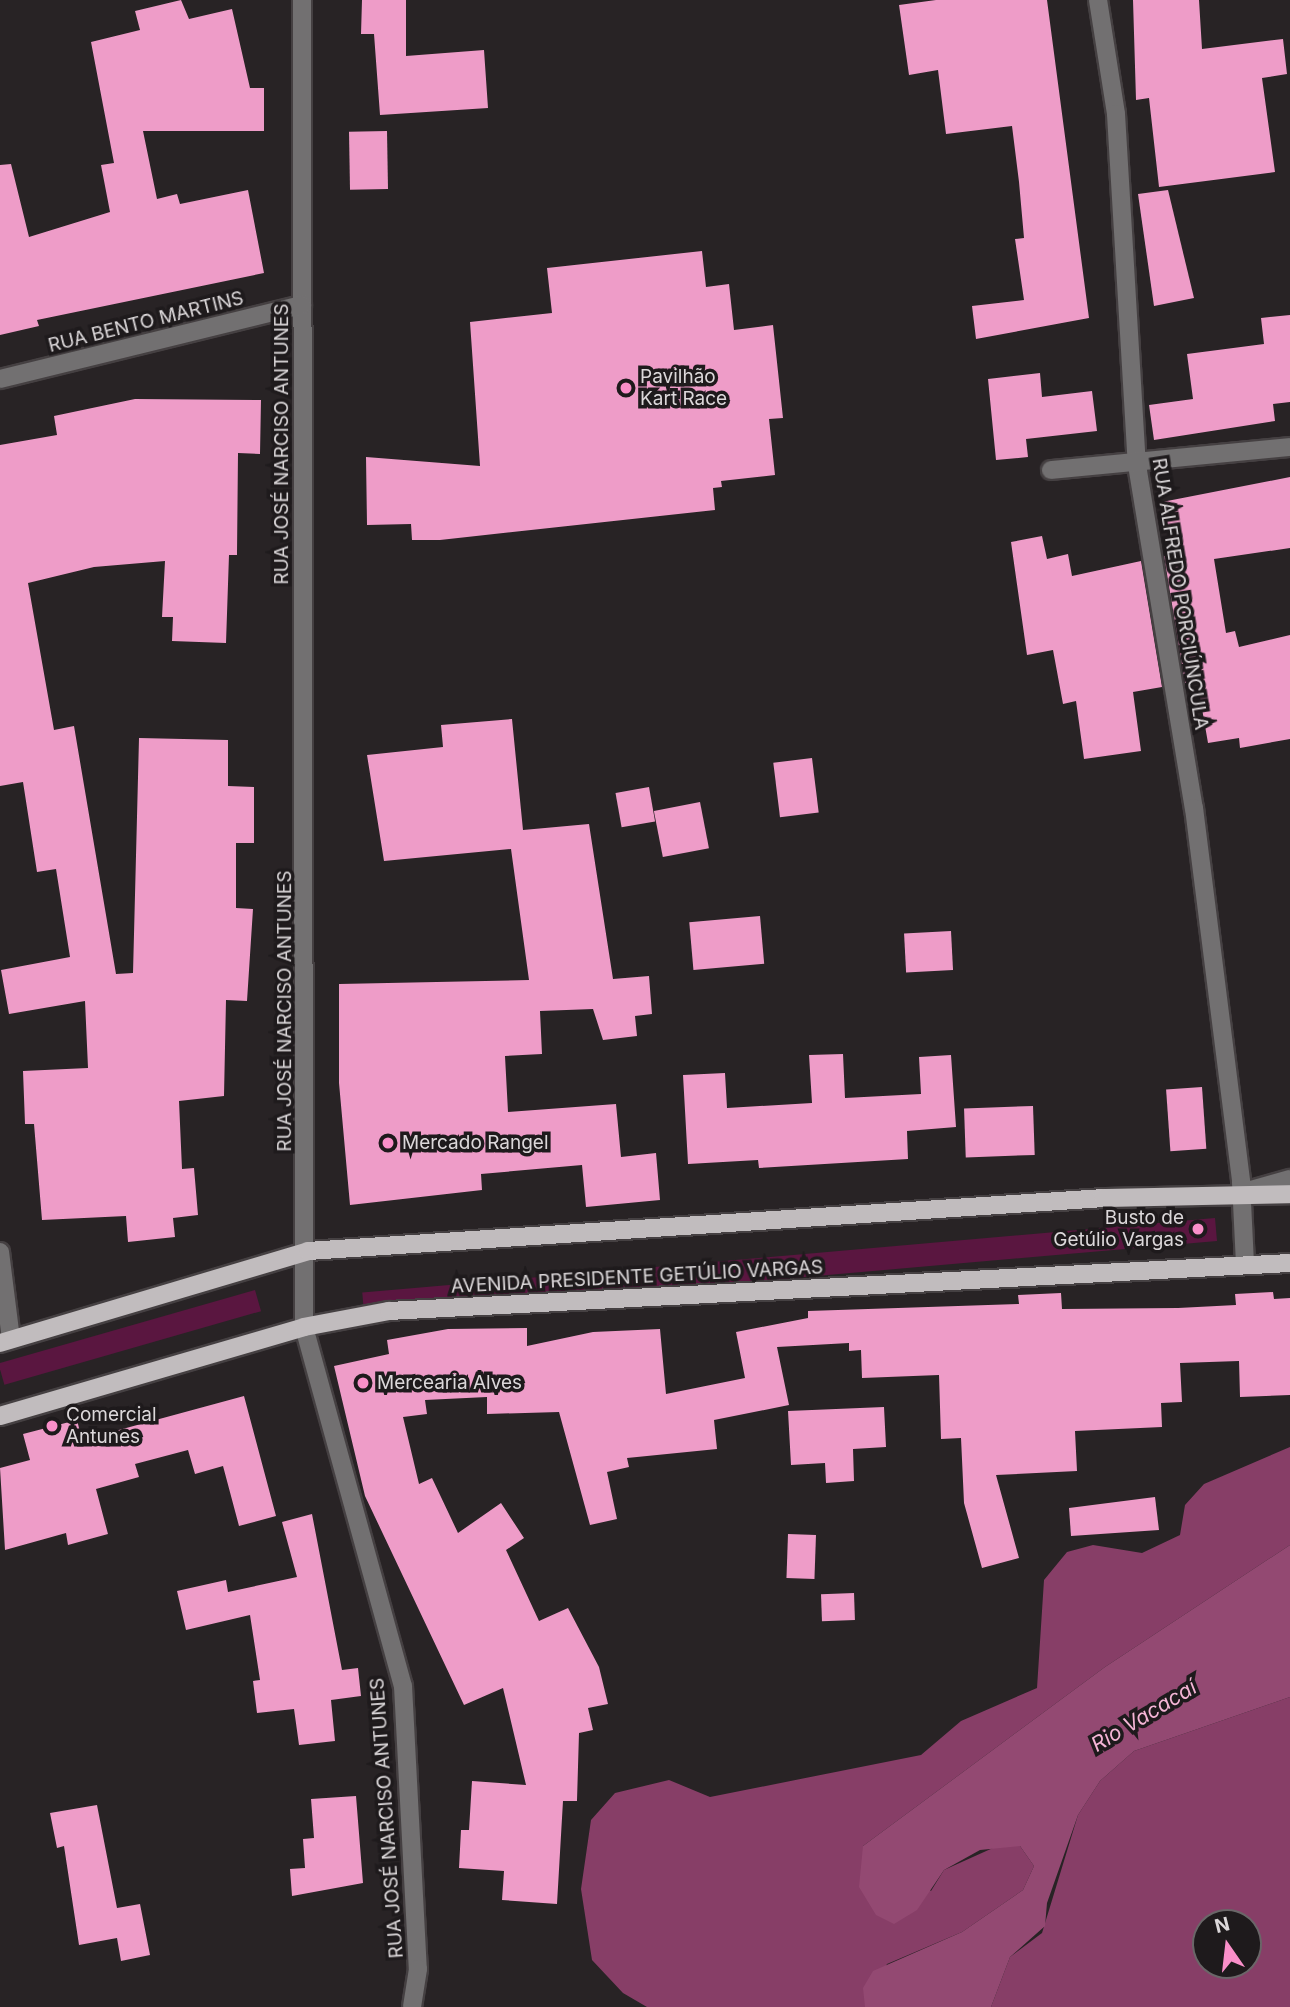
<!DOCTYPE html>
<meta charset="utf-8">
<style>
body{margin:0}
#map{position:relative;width:1290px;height:2007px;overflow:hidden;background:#282325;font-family:Inter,sans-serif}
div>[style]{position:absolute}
.green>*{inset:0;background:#5a1640;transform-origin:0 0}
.forest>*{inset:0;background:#873e67}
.water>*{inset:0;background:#934972}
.building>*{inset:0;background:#ee9cc8;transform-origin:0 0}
.roads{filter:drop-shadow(2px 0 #454042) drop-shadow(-2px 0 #454042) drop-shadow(0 2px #454042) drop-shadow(0 -2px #454042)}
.minor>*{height:18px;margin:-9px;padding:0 9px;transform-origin:9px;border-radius:9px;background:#727071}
.major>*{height:18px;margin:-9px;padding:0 9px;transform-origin:9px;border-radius:9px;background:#c1bcbe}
.dots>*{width:19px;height:19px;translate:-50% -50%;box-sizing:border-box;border:4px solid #1e1a1c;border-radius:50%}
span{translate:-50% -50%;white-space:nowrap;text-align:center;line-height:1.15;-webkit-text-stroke:7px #1e1a1c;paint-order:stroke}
.street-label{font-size:19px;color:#dcd8da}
.poi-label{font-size:19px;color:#dcd8da}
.left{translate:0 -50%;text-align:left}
.right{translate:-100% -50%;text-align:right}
.water-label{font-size:21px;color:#f5b5d6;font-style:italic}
.north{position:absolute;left:1192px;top:1909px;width:70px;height:70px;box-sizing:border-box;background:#1e1a1c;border:2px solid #6a6668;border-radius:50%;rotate:346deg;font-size:19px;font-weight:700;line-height:28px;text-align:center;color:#dcd8da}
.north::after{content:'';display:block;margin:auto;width:24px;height:32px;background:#f98fc9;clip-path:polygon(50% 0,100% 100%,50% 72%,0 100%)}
</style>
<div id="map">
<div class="green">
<div style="left:1215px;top:1218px;width:23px;height:856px;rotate:85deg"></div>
<div style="left:255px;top:1290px;width:22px;height:267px;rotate:74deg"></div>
</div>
<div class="forest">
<div style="clip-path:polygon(1290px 1447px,1290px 1545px,1105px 1667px,863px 1846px,931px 1891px,944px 1870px,1004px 1843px,1020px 1846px,1034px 1866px,1023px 1890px,962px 1932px,887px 1964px,865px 2007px,647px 2007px,623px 1993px,592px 1960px,581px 1889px,591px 1820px,615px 1793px,669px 1780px,710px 1797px,921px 1755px,961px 1721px,1037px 1688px,1044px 1580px,1067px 1552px,1093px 1545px,1142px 1553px,1180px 1535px,1185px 1505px,1204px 1484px)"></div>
<div style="clip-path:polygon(evenodd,1290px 1697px,1290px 2007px,991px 2007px,1010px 1957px,1042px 1933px,1078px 1815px,1100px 1781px,1134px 1751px,1290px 1697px,1206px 1923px,1248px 1923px,1248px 1965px,1206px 1965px,1206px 1923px)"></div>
</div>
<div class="water">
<div style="clip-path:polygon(1290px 1545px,1290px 1697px,1134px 1751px,1100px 1781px,1078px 1815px,1047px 1903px,1045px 1926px,1010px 1957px,991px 2007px,865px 2007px,863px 1988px,873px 1971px,962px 1932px,1023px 1890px,1034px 1866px,1020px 1846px,980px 1850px,944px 1870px,917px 1910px,894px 1924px,876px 1915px,859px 1887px,863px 1846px,1105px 1667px)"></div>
</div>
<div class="building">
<div style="clip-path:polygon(181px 0,189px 19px,232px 9px,250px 88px,264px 88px,264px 131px,143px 131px,157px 199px,177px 194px,180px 204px,248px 190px,264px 273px,37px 320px,39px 326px,0 335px,0 165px,11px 164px,29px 237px,110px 212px,101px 165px,114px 163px,91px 42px,140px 30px,135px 11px)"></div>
<div style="clip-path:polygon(362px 0,406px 0,406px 56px,484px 50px,488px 108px,380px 115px,374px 34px,361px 34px)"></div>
<div style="clip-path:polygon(936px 0,1047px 0,1089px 318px,976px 339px,972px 306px,1024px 300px,1015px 239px,1024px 238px,1019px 182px,1012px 126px,946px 134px,938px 70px,909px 75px,899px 5px)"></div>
<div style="clip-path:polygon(1133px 0,1199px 0,1202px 49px,1283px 39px,1287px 74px,1262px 78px,1275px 172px,1159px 187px,1149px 98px,1136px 100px)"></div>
<div style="left:387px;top:131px;width:58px;height:38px;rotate:89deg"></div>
<div style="clip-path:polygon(1168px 190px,1194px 298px,1154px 306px,1138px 194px)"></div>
<div style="clip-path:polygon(702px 251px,706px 287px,729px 284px,734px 330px,773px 325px,783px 418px,769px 419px,775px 475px,721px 481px,722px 487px,713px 488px,715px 510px,440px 540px,412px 540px,411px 524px,367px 525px,366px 457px,480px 466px,470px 322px,552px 313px,547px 268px)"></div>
<div style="clip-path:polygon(1290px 315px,1290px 402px,1273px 404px,1275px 421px,1154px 440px,1149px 405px,1193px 399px,1187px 354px,1264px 344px,1261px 318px)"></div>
<div style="clip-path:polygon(1040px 373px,1042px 397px,1092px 391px,1097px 431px,1026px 439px,1028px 457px,996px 460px,988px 379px)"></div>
<div style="clip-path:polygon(135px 399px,261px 400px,260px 454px,238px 453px,237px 555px,229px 555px,226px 643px,172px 641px,173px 617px,162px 617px,165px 561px,94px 567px,28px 583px,54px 730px,74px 726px,116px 974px,133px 973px,139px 738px,228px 740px,228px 786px,254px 787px,254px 843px,236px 843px,236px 908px,253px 909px,247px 1001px,226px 1000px,224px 1096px,179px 1101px,182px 1169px,194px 1168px,198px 1215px,173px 1218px,175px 1237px,128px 1242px,126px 1216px,42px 1220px,34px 1124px,25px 1124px,23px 1071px,88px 1068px,85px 1001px,9px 1014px,1px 970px,70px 957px,56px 869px,37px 872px,23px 782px,0 786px,0 445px,57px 435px,54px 416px)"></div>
<div style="clip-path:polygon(1290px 477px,1290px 548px,1214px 559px,1226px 633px,1235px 631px,1239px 647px,1290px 635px,1290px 739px,1240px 748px,1239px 738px,1208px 743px,1197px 680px,1185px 683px,1164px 556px,1173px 554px,1162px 502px)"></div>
<div style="clip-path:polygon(1042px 536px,1047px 559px,1068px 554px,1072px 576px,1141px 561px,1162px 687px,1133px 692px,1141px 751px,1084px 759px,1076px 701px,1063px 704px,1053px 650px,1027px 655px,1011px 542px)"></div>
<div style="clip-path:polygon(512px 719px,523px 830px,589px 824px,613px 979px,649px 976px,652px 1014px,635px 1016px,637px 1036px,603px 1040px,593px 1009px,540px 1011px,542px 1054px,505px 1056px,508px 1112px,616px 1104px,621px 1157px,656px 1153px,660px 1200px,586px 1207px,582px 1165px,481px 1174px,482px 1190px,350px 1205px,339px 1083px,339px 984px,529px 980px,511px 849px,384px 861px,367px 755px,443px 747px,441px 725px)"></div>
<div style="left:812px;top:758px;width:55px;height:39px;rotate:83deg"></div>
<div style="left:649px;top:787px;width:35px;height:34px;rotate:80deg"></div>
<div style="left:700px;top:802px;width:47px;height:47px;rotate:79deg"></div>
<div style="left:760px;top:916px;width:48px;height:71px;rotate:85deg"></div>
<div style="left:951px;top:931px;width:39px;height:47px;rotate:87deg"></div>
<div style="clip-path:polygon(843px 1054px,845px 1098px,921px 1094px,919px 1057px,951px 1055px,956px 1127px,907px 1131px,908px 1159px,759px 1168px,758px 1160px,688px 1164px,683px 1075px,725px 1073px,727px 1108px,812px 1103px,809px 1055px)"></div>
<div style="left:1202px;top:1087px;width:62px;height:36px;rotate:86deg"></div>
<div style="left:1033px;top:1106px;width:49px;height:69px;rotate:88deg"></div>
<div style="clip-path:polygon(1273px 1292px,1274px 1299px,1290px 1298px,1290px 1395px,1240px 1397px,1239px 1361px,1180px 1363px,1182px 1402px,1161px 1403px,1162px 1427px,1075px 1431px,1077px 1471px,996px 1475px,1019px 1558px,982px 1568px,964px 1503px,961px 1438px,941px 1439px,939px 1375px,862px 1378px,861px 1350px,849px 1351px,849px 1343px,777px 1347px,789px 1405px,714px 1420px,717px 1449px,627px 1458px,629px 1467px,607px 1472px,617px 1519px,590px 1525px,559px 1412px,487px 1414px,487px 1397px,425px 1400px,427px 1414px,403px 1417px,419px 1484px,432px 1478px,458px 1533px,501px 1503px,524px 1538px,506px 1550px,539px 1621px,568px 1608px,599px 1667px,608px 1704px,588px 1708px,593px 1730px,579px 1733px,577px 1801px,563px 1801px,557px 1904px,502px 1900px,504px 1871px,459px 1868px,461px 1830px,469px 1830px,472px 1781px,526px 1785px,503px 1688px,464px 1705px,365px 1496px,334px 1366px,389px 1354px,387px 1340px,448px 1329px,527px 1328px,527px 1346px,593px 1332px,660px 1329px,666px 1394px,745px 1378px,736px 1332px,808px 1318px,808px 1311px,1019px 1304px,1018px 1295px,1061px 1293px,1062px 1309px,1178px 1308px,1236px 1305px,1235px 1294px)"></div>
<div style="clip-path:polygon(244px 1396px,276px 1516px,239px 1526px,223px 1466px,195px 1474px,188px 1450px,135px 1464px,139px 1477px,96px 1489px,108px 1534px,68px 1545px,66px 1533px,5px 1550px,0 1468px,30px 1460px,23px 1434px,77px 1420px,82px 1440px)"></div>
<div style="clip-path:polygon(884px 1407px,886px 1447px,853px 1449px,854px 1481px,826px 1483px,825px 1463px,791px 1465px,788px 1411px)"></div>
<div style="clip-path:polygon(1155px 1497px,1159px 1530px,1071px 1536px,1069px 1508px)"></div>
<div style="clip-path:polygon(312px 1514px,342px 1670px,358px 1668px,361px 1696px,331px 1700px,335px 1741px,299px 1745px,294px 1709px,257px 1713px,253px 1681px,260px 1680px,250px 1615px,186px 1630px,177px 1591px,226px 1580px,228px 1592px,297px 1577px,282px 1522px)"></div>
<div style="left:788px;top:1534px;width:28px;height:44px;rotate:2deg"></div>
<div style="left:854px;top:1593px;width:27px;height:33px;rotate:88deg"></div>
<div style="clip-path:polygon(356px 1796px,363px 1883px,292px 1896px,290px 1869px,305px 1868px,303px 1839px,314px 1838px,311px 1799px)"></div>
<div style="clip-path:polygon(97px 1805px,117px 1908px,140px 1904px,150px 1955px,121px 1961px,117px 1938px,79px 1945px,64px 1846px,57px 1848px,50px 1813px)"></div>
</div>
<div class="roads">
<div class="minor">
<div style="left:302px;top:0;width:1327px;rotate:89.91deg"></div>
<div style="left:304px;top:1327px;width:372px;rotate:74.6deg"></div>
<div style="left:403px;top:1686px;width:283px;rotate:87deg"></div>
<div style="left:418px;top:1969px;width:38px;rotate:99deg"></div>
<div style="left:1098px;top:0;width:115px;rotate:81deg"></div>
<div style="left:1116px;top:114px;width:352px;rotate:86.6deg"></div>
<div style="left:1137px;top:465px;width:348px;rotate:80.6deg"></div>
<div style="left:1194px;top:808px;width:377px;rotate:82.8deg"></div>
<div style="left:1241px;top:1182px;width:83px;rotate:87.2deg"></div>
<div style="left:0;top:379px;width:311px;rotate:-13.8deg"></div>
<div style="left:1051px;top:470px;width:240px;rotate:-5.5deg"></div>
<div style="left:1244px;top:1192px;width:48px;rotate:-15.8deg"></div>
<div style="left:0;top:1252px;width:88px;rotate:82.8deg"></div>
</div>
<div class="major">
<div style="left:0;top:1343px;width:321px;rotate:-16.6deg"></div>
<div style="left:308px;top:1251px;width:797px;rotate:-3.81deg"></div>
<div style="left:1103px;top:1198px;width:187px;rotate:-1.2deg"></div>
<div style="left:0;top:1416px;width:317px;rotate:-16.3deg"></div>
<div style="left:304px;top:1327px;width:86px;rotate:-10.7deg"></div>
<div style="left:389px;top:1311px;width:902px;rotate:-3.05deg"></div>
</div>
</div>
<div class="dots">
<div style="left:626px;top:388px;background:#f98fc9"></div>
<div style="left:388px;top:1143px;background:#f98fc9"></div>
<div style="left:1198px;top:1229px;background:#f98fc9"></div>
<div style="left:363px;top:1383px;background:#f98fc9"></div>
<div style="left:52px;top:1426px;background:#f98fc9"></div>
</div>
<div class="street-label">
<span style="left:146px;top:322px;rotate:-14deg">RUA BENTO MARTINS</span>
<span style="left:282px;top:444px;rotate:-90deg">RUA JOSÉ NARCISO ANTUNES</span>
<span style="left:1180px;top:594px;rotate:81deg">RUA ALFREDO PORCIÚNCULA</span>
<span style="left:285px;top:1011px;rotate:-90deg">RUA JOSÉ NARCISO ANTUNES</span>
<span style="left:637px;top:1277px;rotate:-3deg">AVENIDA PRESIDENTE GETÚLIO VARGAS</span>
<span style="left:387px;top:1818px;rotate:-94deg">RUA JOSÉ NARCISO ANTUNES</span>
</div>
<div class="poi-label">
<span class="left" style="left:640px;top:388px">Pavilhão<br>Kart Race</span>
<span class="left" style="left:402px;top:1143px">Mercado Rangel</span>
<span class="right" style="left:1184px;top:1229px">Busto de<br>Getúlio Vargas</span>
<span class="left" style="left:377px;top:1383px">Mercearia Alves</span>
<span class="left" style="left:66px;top:1426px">Comercial<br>Antunes</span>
</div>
<div class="water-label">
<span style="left:1144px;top:1716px;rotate:-31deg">Rio Vacacaí</span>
</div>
<div class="north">N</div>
</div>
